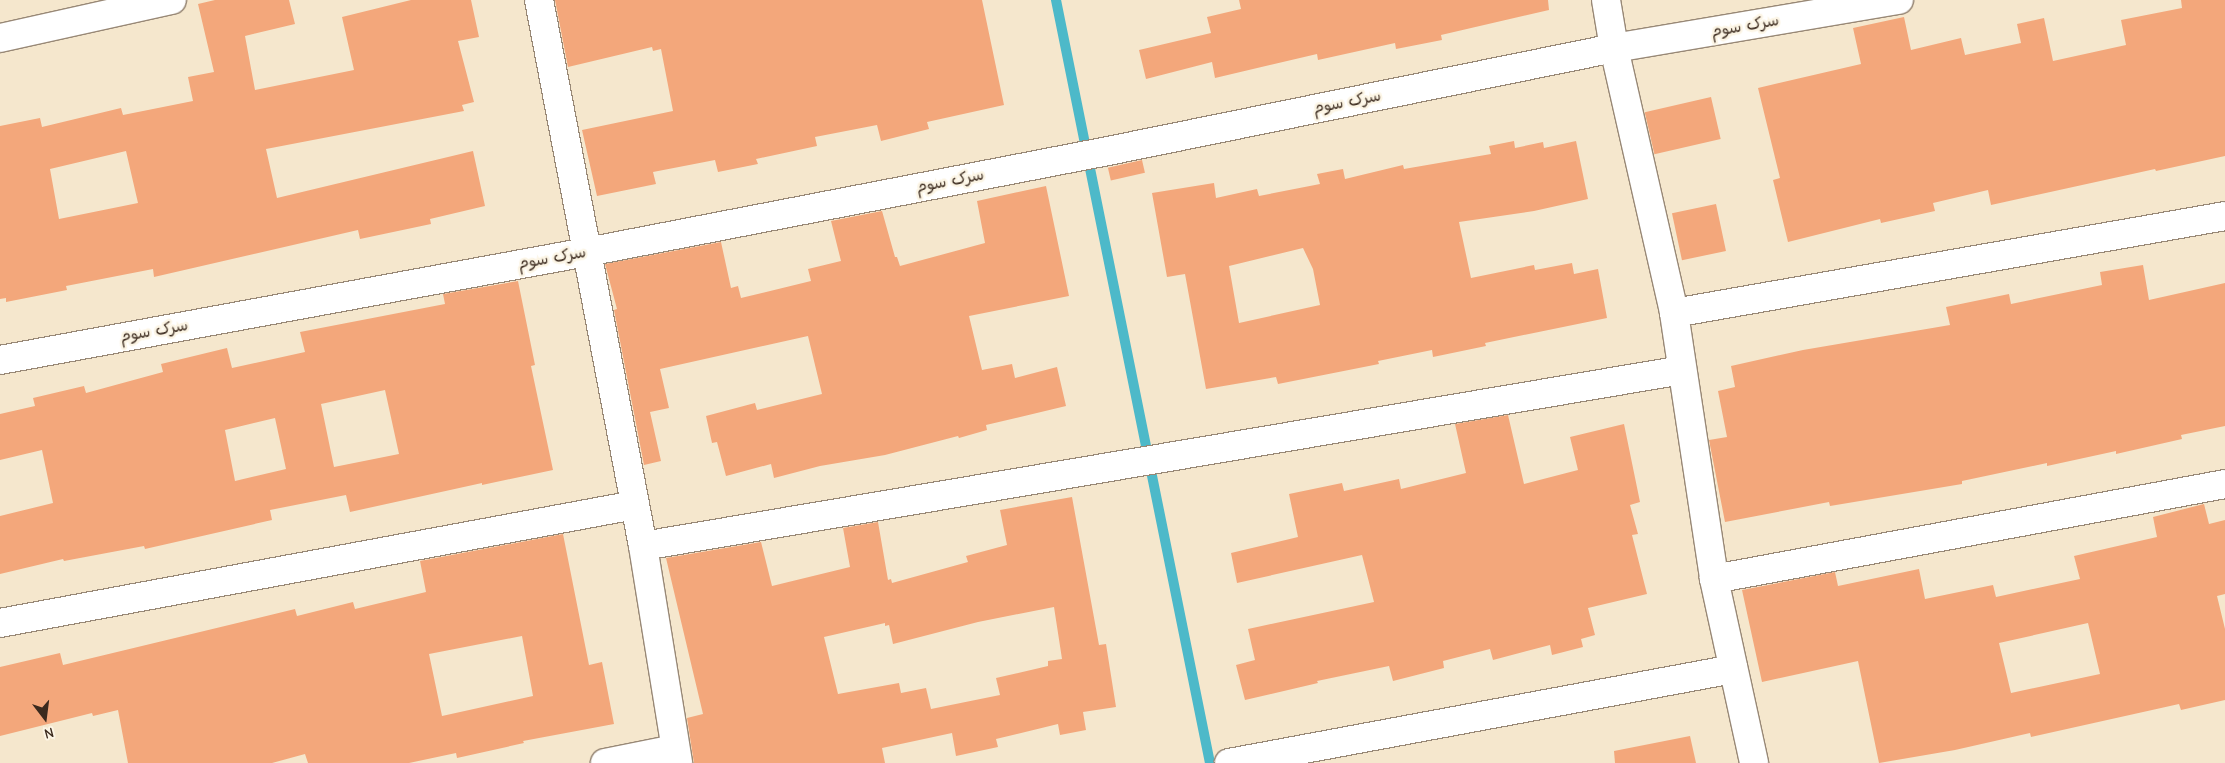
<!DOCTYPE html>
<meta charset="utf-8">
<style>
body{margin:0}
#map{position:relative;width:2225px;height:763px;overflow:hidden;background:#f5e7cd;font-family:"Comic Neue","Playpen Sans Arabic",sans-serif}
div>[style]{position:absolute}
.stream>*{height:10px;margin:-5px;padding:0 5px;transform-origin:5px;border-radius:5px;background:#4db9c9}
.building>*{inset:0;background:#f3a77b;transform-origin:0 0}
.roads{filter:drop-shadow(1px 0 #988876) drop-shadow(-1px 0 #988876) drop-shadow(0 1px #988876) drop-shadow(0 -1px #988876)}
.minor>*{height:28px;margin:-14px;padding:0 14px;transform-origin:14px;border-radius:14px;background:#fff}
.major>*{height:28px;margin:-14px;padding:0 14px;transform-origin:14px;border-radius:14px;background:#fff}
span{translate:-50% -50%;white-space:nowrap;text-align:center;line-height:1.15;-webkit-text-stroke:5px #fcf5e5;paint-order:stroke}
.street-label{font-size:16px;color:#3b2a1e}
.north{position:absolute;left:20px;top:693px;width:50px;height:50px;-webkit-text-stroke:4px #fcf5e5;paint-order:stroke;rotate:165deg;font-size:14px;font-weight:700;line-height:20px;text-align:center;color:#3b2a1e}
.north::after{content:'';display:block;margin:auto;width:18px;height:22px;background:#3b2a1e;clip-path:polygon(50% 0,100% 100%,50% 72%,0 100%)}
</style>
<div id="map">
<div class="stream">
<div style="left:1056px;top:0;width:778px;rotate:78.59deg"></div>
</div>
<div class="building">
<div style="clip-path:polygon(evenodd,215px 0,289px 0,295px 24px,245px 36px,255px 90px,354px 70px,342px 17px,411px 0,471px 0,479px 37px,458px 41px,474px 102px,462px 105px,464px 111px,266px 149px,277px 198px,473px 151px,485px 206px,430px 219px,431px 224px,360px 239px,358px 230px,154px 277px,153px 269px,66px 286px,67px 290px,6px 302px,6px 298px,0 299px,0 126px,40px 118px,42px 127px,121px 108px,123px 115px,193px 101px,188px 77px,214px 72px,198px 4px,215px 0,126px 151px,138px 203px,59px 219px,50px 169px,126px 151px)"></div>
<div style="clip-path:polygon(555px 0,982px 0,1004px 105px,927px 122px,929px 129px,881px 141px,877px 125px,815px 137px,817px 146px,756px 159px,758px 164px,718px 172px,715px 160px,653px 172px,656px 184px,597px 196px,582px 130px,673px 111px,661px 49px,653px 51px,652px 47px,568px 67px)"></div>
<div style="clip-path:polygon(1239px 0,1548px 0,1549px 10px,1441px 35px,1442px 40px,1396px 49px,1395px 43px,1318px 60px,1317px 54px,1215px 78px,1212px 62px,1146px 79px,1139px 50px,1211px 33px,1207px 17px,1241px 9px)"></div>
<div style="clip-path:polygon(2181px 0,2225px 0,2225px 156px,2156px 171px,2155px 169px,1991px 205px,1988px 190px,1933px 203px,1935px 211px,1881px 223px,1880px 219px,1788px 242px,1773px 180px,1780px 178px,1758px 88px,1861px 64px,1853px 28px,1904px 17px,1911px 50px,1961px 38px,1965px 55px,2021px 43px,2017px 24px,2044px 18px,2053px 61px,2126px 45px,2121px 20px,2182px 8px)"></div>
<div style="left:1711px;top:97px;width:43px;height:68px;rotate:77deg"></div>
<div style="clip-path:polygon(evenodd,1514px 141px,1515px 148px,1543px 142px,1544px 148px,1576px 141px,1588px 199px,1534px 211px,1459px 222px,1471px 278px,1534px 265px,1535px 270px,1572px 263px,1574px 274px,1598px 269px,1607px 318px,1485px 343px,1486px 346px,1433px 357px,1432px 350px,1378px 361px,1379px 364px,1278px 384px,1276px 377px,1206px 389px,1185px 274px,1167px 277px,1152px 193px,1214px 183px,1216px 198px,1257px 189px,1259px 196px,1320px 184px,1317px 174px,1343px 169px,1345px 179px,1403px 165px,1404px 169px,1491px 154px,1489px 146px,1514px 141px,1303px 248px,1313px 269px,1320px 305px,1239px 323px,1229px 266px,1303px 248px)"></div>
<div style="left:1142px;top:160px;width:13px;height:35px;rotate:77deg"></div>
<div style="clip-path:polygon(1046px 186px,1069px 296px,969px 316px,982px 370px,1012px 364px,1015px 378px,1057px 367px,1066px 406px,986px 425px,987px 430px,959px 438px,958px 436px,885px 455px,820px 466px,774px 478px,771px 464px,726px 476px,717px 442px,712px 443px,706px 416px,755px 403px,757px 410px,822px 394px,808px 336px,660px 369px,669px 408px,650px 412px,661px 461px,644px 465px,614px 310px,617px 309px,605px 264px,721px 242px,731px 288px,738px 286px,741px 298px,811px 281px,808px 269px,841px 261px,831px 221px,882px 211px,895px 257px,897px 257px,900px 266px,985px 243px,977px 201px)"></div>
<div style="left:1716px;top:204px;width:48px;height:45px;rotate:78deg"></div>
<div style="clip-path:polygon(2143px 265px,2149px 300px,2225px 283px,2225px 426px,2181px 435px,2182px 439px,2116px 454px,2116px 451px,2047px 466px,2047px 463px,1962px 481px,1962px 484px,1830px 506px,1829px 502px,1725px 522px,1709px 440px,1727px 437px,1718px 391px,1735px 387px,1731px 366px,1803px 350px,1950px 325px,1946px 307px,2009px 294px,2011px 304px,2102px 285px,2100px 272px)"></div>
<div style="clip-path:polygon(evenodd,518px 281px,535px 365px,531px 366px,553px 470px,482px 485px,482px 483px,350px 512px,346px 495px,270px 510px,272px 520px,145px 549px,144px 546px,64px 561px,63px 559px,0 574px,0 516px,53px 503px,42px 450px,0 460px,0 414px,35px 406px,33px 398px,84px 386px,86px 393px,163px 372px,161px 364px,227px 348px,232px 368px,305px 352px,300px 332px,445px 304px,443px 294px,518px 281px,385px 390px,399px 454px,334px 467px,321px 404px,385px 390px,518px 281px,275px 418px,286px 469px,235px 481px,225px 430px,275px 418px)"></div>
<div style="clip-path:polygon(1508px 415px,1524px 484px,1578px 470px,1570px 437px,1624px 424px,1640px 502px,1630px 505px,1638px 534px,1632px 535px,1647px 594px,1588px 608px,1595px 635px,1581px 639px,1583px 647px,1552px 655px,1550px 645px,1493px 660px,1490px 649px,1443px 661px,1444px 668px,1393px 681px,1389px 666px,1317px 681px,1318px 683px,1245px 700px,1236px 665px,1255px 660px,1248px 629px,1374px 602px,1362px 555px,1237px 583px,1231px 553px,1298px 537px,1289px 494px,1342px 483px,1344px 491px,1399px 479px,1401px 489px,1466px 473px,1455px 424px)"></div>
<div style="clip-path:polygon(evenodd,1072px 497px,1099px 645px,1106px 644px,1116px 707px,1083px 712px,1086px 730px,1060px 735px,1058px 724px,996px 739px,998px 747px,956px 756px,952px 733px,882px 748px,885px 763px,694px 763px,687px 718px,703px 714px,666px 558px,761px 542px,772px 586px,850px 567px,843px 528px,878px 522px,888px 580px,891px 579px,892px 583px,968px 562px,966px 556px,1007px 545px,1000px 510px,1072px 497px,1054px 607px,1062px 659px,1048px 661px,1048px 666px,996px 678px,1000px 695px,931px 709px,926px 688px,901px 693px,899px 683px,838px 694px,824px 637px,885px 623px,885px 626px,889px 625px,893px 644px,978px 622px,1054px 607px)"></div>
<div style="clip-path:polygon(evenodd,2204px 504px,2209px 524px,2225px 520px,2225px 594px,2217px 596px,2225px 629px,2225px 700px,2181px 710px,2179px 704px,2031px 737px,2030px 733px,1955px 750px,1879px 763px,1858px 661px,1762px 682px,1742px 590px,1835px 572px,1838px 586px,1919px 569px,1925px 599px,1993px 585px,1996px 597px,2080px 579px,2074px 556px,2157px 537px,2153px 517px,2204px 504px,2088px 623px,2100px 674px,2011px 693px,1999px 643px,2088px 623px)"></div>
<div style="clip-path:polygon(evenodd,563px 534px,589px 665px,602px 662px,614px 724px,523px 741px,524px 743px,457px 758px,456px 753px,409px 763px,308px 763px,305px 754px,272px 763px,128px 763px,118px 710px,93px 716px,92px 713px,0 736px,0 667px,60px 653px,63px 665px,295px 609px,297px 616px,353px 602px,355px 609px,426px 592px,420px 561px,563px 534px,522px 636px,533px 696px,442px 716px,429px 654px,522px 636px)"></div>
<div style="clip-path:polygon(1690px 736px,1696px 763px,1615px 763px,1614px 751px)"></div>
</div>
<div class="roads">
<div class="minor">
<div style="left:1606px;top:0;width:49px;rotate:80.5deg"></div>
<div style="left:1614px;top:48px;width:272px;rotate:77.2deg"></div>
<div style="left:1674px;top:313px;width:269px;rotate:81.4deg"></div>
<div style="left:1714px;top:579px;width:188px;rotate:77.7deg"></div>
<div style="left:0;top:38px;width:176px;rotate:-12.5deg"></div>
<div style="left:1674px;top:313px;width:559px;rotate:-9.98deg"></div>
<div style="left:0;top:360px;width:597px;rotate:-10.43deg"></div>
<div style="left:587px;top:252px;width:526px;rotate:-10.97deg"></div>
<div style="left:1103px;top:152px;width:521px;rotate:-11.5deg"></div>
<div style="left:1614px;top:48px;width:289px;rotate:-9.6deg"></div>
<div style="left:643px;top:546px;width:1054px;rotate:-9.61deg"></div>
<div style="left:1714px;top:579px;width:520px;rotate:-10.53deg"></div>
<div style="left:0;top:623px;width:646px;rotate:-10.53deg"></div>
<div style="left:605px;top:763px;width:71px;rotate:-11.3deg"></div>
<div style="left:1229px;top:763px;width:513px;rotate:-10.56deg"></div>
</div>
<div class="major">
<div style="left:539px;top:0;width:556px;rotate:79.22deg"></div>
<div style="left:643px;top:546px;width:220px;rotate:80.8deg"></div>
</div>
</div>
<div class="street-label">
<span style="left:1745px;top:26px;rotate:-10deg">سرک سوم</span>
<span style="left:1347px;top:102px;rotate:-11deg">سرک سوم</span>
<span style="left:950px;top:181px;rotate:-11deg">سرک سوم</span>
<span style="left:552px;top:258px;rotate:-10deg">سرک سوم</span>
<span style="left:154px;top:331px;rotate:-10deg">سرک سوم</span>
</div>
<div class="north">N</div>
</div>
